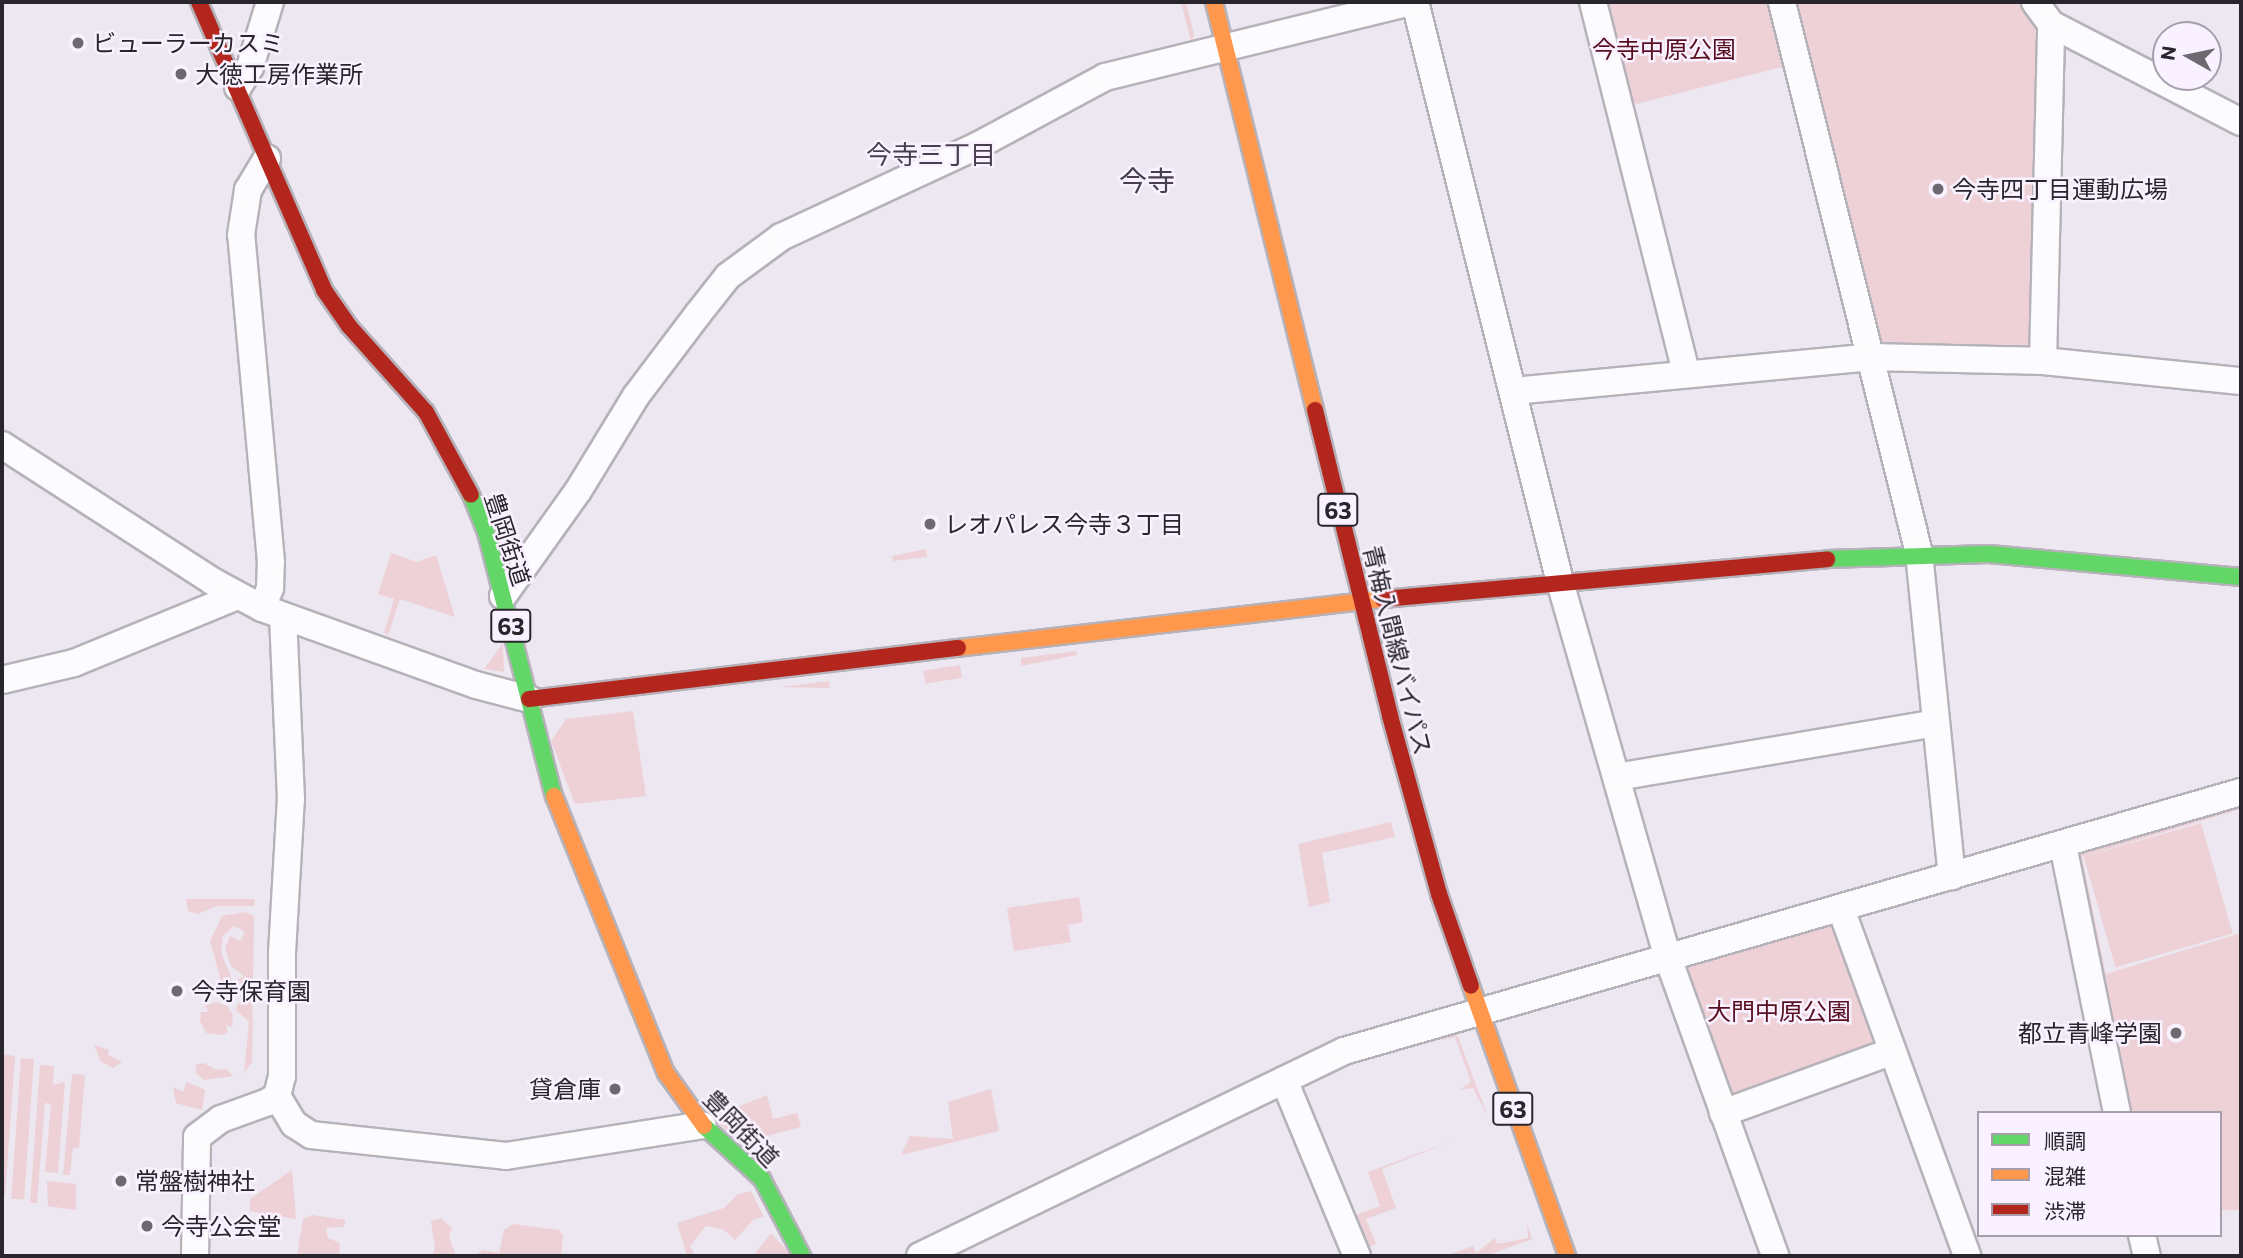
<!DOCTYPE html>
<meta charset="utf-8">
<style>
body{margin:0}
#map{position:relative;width:2243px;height:1258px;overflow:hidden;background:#ece7f0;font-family:Commissioner,"Noto Sans JP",sans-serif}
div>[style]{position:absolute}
.green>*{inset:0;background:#edd1d7;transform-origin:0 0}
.roads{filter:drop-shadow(2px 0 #b6b2b9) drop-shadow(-2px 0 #b6b2b9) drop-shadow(0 2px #b6b2b9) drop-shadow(0 -2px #b6b2b9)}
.street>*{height:26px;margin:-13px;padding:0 13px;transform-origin:13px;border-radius:13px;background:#fcfbfd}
.fast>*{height:16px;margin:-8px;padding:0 8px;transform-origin:8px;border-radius:8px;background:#63d668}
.slow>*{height:16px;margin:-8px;padding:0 8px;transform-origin:8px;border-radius:8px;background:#ff974d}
.jam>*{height:16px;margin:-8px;padding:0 8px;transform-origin:8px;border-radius:8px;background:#b3261e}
.dots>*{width:19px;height:19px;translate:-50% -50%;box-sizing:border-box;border:4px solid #f9f1ff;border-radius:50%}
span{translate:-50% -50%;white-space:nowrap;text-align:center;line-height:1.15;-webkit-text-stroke:5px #f9f1ff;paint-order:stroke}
.shield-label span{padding:2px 5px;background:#f9f1ff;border:2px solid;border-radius:5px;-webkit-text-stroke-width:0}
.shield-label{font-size:23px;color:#29252c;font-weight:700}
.poi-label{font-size:24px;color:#29252c}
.left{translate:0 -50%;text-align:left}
.right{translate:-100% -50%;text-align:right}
.park-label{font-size:24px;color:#570e1f}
.street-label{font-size:24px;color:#29252c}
.neighbourhood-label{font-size:26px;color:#473f4d}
.quarter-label{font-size:28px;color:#473f4d}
.frame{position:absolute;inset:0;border:4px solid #29252c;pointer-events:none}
.legend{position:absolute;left:1977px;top:1111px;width:245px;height:126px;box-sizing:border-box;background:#f9f1ff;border:2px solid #a69fab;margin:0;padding:9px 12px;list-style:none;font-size:21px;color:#29252c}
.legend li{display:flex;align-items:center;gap:14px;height:35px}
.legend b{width:35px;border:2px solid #a69fab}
.north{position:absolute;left:2152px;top:21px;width:70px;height:70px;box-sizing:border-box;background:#f9f1ff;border:2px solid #a69fab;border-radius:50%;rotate:279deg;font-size:19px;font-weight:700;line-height:28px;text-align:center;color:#29252c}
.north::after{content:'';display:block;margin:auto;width:24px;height:32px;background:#6d6971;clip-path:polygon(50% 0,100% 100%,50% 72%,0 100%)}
</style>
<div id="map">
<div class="green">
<div style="clip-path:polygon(1181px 2px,1186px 2px,1194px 35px,1190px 46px,1178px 46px,1191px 41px)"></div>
<div style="clip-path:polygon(1603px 2px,1772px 2px,1786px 56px,1782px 67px,1636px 104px,1627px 99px)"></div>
<div style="clip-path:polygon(1792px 2px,2021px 2px,2039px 26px,2032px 346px,2025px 351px,1884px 348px,1876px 340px)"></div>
<div style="clip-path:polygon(926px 549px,927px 557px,893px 561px,892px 556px)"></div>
<div style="clip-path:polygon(391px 553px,417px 562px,436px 555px,455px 617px,400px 599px,388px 635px,384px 633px,394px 599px,378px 594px)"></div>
<div style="clip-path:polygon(503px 643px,504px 672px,484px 669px)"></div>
<div style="clip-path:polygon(1076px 651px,1077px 655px,1021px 666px,1021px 658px)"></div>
<div style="left:960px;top:665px;width:13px;height:37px;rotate:81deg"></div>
<div style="clip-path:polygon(829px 681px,830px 688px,781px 687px)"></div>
<div style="clip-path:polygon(633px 711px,646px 796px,575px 804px,551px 741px,566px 719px)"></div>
<div style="clip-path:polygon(2241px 803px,2241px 809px,2082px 857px,2106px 974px,2241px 933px,2241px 1210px,2220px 1210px,2220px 1113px,2127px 1113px,2076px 858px,2080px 850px)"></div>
<div style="clip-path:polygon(1391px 822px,1395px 837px,1322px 853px,1330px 902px,1309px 907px,1298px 844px)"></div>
<div style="left:2201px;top:823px;width:115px;height:122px;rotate:74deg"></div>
<div style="clip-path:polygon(1079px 897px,1083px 922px,1068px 925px,1071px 942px,1014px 951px,1007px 908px)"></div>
<div style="clip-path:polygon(186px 899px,255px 899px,254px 906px,216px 906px,198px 914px,188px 911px)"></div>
<div style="clip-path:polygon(245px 912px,254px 916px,252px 1062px,244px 1073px,249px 1022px,236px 1010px,238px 1003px,245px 1002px,239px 996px,244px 986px,237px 980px,244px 976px,231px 966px,225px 949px,230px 936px,240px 941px,245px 932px,234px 926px,223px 936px,221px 952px,233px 982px,230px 993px,222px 997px,213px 992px,214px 984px,221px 988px,221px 981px,210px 941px,222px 916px)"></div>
<div style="clip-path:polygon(1828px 923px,1838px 928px,1880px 1044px,1728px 1098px,1683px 973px,1687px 964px)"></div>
<div style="clip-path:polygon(216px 1002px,227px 1006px,233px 1015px,232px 1027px,226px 1025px,228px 1032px,223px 1035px,206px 1033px,200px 1021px,201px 1012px,209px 1012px,205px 1006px)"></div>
<div style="clip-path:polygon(1451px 1032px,1458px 1037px,1488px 1117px,1473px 1088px,1460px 1090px,1471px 1082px,1455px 1037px,1442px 1040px,1441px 1035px)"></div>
<div style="clip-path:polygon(94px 1045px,109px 1050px,108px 1055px,122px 1062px,113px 1068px,101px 1062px)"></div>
<div style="clip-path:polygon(2px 1054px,15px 1056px,5px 1197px,2px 1196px)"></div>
<div style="left:21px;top:1058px;width:13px;height:141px;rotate:4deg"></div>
<div style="clip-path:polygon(203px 1063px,217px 1070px,227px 1069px,233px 1076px,204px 1080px,196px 1073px,196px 1065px)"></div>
<div style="clip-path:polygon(40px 1065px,54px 1066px,53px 1085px,65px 1082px,58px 1173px,45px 1172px,51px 1104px,45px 1103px,37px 1203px,30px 1203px)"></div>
<div style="clip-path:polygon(72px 1074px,85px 1075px,79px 1148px,73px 1148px,70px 1175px,63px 1175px)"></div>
<div style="clip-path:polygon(187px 1082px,205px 1090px,202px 1110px,176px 1103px,173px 1087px,183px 1092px)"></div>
<div style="clip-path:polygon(991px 1089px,999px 1131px,901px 1155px,910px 1136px,953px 1139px,948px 1102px)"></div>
<div style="clip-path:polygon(767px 1095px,773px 1119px,797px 1113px,801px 1127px,740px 1143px,712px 1117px)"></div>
<div style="clip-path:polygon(1457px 1139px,1382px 1169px,1396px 1208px,1366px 1219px,1376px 1244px,1361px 1250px,1348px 1218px,1380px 1206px,1368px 1172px)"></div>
<div style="clip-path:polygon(292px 1170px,296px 1219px,250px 1211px,250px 1199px)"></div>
<div style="clip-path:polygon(47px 1181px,76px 1184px,76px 1210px,48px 1206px)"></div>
<div style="clip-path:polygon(751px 1191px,764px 1217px,754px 1219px,735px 1240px,724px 1230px,706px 1226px,690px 1246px,695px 1256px,687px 1256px,677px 1223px,724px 1208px,738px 1194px)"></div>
<div style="clip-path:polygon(312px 1215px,346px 1220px,343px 1227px,326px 1228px,328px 1238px,340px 1243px,339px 1256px,297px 1256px,303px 1219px)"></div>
<div style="clip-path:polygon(441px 1218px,452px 1228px,449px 1237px,456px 1256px,432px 1256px,435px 1248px,431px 1221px)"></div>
<div style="clip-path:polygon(1527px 1223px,1532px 1239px,1486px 1256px,1445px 1256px,1473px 1246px,1476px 1253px,1495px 1238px,1497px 1244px,1528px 1238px)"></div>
<div style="clip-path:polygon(513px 1224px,559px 1230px,563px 1236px,561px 1256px,474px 1256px,483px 1250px,499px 1253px,504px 1230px)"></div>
<div style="clip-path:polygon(771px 1233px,792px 1256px,753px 1256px)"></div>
</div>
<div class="roads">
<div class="street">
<div style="left:1415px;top:2px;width:598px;rotate:75.96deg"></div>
<div style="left:1560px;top:582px;width:391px;rotate:74deg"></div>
<div style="left:1668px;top:958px;width:317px;rotate:70.2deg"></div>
<div style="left:1593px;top:2px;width:382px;rotate:75.9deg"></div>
<div style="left:1782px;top:2px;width:568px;rotate:76.04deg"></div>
<div style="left:1919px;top:553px;width:325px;rotate:84.2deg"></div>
<div style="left:2035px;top:2px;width:27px;rotate:54deg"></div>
<div style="left:2051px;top:24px;width:214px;rotate:27.3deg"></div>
<div style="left:238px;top:87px;width:23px;rotate:-59deg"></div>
<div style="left:250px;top:67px;width:68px;rotate:-72.9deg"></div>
<div style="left:2043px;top:361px;width:337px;rotate:-88.6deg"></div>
<div style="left:1513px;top:391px;width:360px;rotate:-5.4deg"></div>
<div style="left:1871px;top:357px;width:172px;rotate:1.3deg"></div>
<div style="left:2043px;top:361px;width:199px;rotate:5.8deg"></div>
<div style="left:2px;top:445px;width:250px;rotate:32.9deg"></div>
<div style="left:212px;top:581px;width:57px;rotate:28.4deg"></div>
<div style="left:262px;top:608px;width:227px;rotate:19.8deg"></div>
<div style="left:476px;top:685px;width:55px;rotate:14.8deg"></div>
<div style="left:503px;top:596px;width:129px;rotate:-54.5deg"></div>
<div style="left:578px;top:491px;width:111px;rotate:-58.6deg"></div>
<div style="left:636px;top:396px;width:103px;rotate:-52.9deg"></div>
<div style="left:698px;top:314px;width:48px;rotate:-51.7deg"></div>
<div style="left:728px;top:276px;width:66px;rotate:-36.3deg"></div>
<div style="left:781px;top:237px;width:216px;rotate:-24.9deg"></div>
<div style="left:977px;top:146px;width:145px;rotate:-28.3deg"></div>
<div style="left:1105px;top:77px;width:315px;rotate:-13.8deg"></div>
<div style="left:262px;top:608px;width:22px;rotate:-68deg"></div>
<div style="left:270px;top:588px;width:26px;rotate:-88deg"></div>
<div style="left:271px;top:562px;width:328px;rotate:-95.2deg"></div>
<div style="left:241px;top:235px;width:46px;rotate:-81.2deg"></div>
<div style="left:248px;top:190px;width:37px;rotate:-59deg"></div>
<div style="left:2px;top:680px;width:74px;rotate:-13.3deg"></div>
<div style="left:74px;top:663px;width:176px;rotate:-22.3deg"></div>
<div style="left:1617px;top:777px;width:323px;rotate:-9.6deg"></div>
<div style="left:2063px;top:845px;width:273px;rotate:78.6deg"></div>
<div style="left:1841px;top:909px;width:369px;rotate:70deg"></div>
<div style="left:1284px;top:1080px;width:191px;rotate:67.5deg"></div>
<div style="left:277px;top:1096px;width:33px;rotate:59deg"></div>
<div style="left:294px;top:1124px;width:20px;rotate:33deg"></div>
<div style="left:311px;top:1135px;width:196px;rotate:6.1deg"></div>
<div style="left:506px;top:1156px;width:199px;rotate:-8.9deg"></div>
<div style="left:1723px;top:1113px;width:179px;rotate:-20deg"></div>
<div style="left:2142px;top:1235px;width:22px;rotate:77deg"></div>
<div style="left:195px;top:1256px;width:119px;rotate:-89deg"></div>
<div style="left:197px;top:1137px;width:30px;rotate:-37deg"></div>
<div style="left:221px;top:1119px;width:50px;rotate:-19.9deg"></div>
<div style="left:268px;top:1102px;width:11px;rotate:-34deg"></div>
<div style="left:277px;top:1096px;width:21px;rotate:-76deg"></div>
<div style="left:282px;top:1076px;width:123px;rotate:-90deg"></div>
<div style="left:282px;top:953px;width:154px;rotate:-86.7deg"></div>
<div style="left:291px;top:799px;width:182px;rotate:-92.5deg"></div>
<div style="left:920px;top:1256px;width:471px;rotate:-25.8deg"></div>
<div style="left:1344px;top:1051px;width:934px;rotate:-16.11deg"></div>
</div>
<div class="fast">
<div style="left:471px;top:495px;width:40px;rotate:68deg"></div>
<div style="left:486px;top:532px;width:273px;rotate:75.6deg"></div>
<div style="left:1827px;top:559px;width:162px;rotate:-1.8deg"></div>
<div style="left:1989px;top:554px;width:253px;rotate:5.2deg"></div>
<div style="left:704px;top:1126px;width:79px;rotate:42.4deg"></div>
<div style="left:762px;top:1179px;width:87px;rotate:62.5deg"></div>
</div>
<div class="slow">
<div style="left:1214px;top:2px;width:420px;rotate:76.1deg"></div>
<div style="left:958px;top:648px;width:428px;rotate:-6.6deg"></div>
<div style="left:554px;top:796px;width:299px;rotate:68deg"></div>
<div style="left:666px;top:1073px;width:65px;rotate:54.4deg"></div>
<div style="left:1471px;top:986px;width:287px;rotate:70.4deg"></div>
</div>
<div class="jam">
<div style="left:199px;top:2px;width:314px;rotate:66.5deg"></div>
<div style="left:324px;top:290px;width:44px;rotate:55.2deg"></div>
<div style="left:349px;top:326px;width:115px;rotate:48.2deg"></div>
<div style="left:426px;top:412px;width:94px;rotate:61.5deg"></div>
<div style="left:1315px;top:410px;width:315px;rotate:76.2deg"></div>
<div style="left:1390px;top:716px;width:185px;rotate:74.6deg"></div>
<div style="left:1439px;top:894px;width:97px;rotate:70.8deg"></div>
<div style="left:1383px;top:599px;width:446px;rotate:-5.1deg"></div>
<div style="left:529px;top:699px;width:432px;rotate:-6.8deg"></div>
</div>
</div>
<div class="dots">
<div style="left:78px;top:43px;background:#6d6971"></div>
<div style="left:181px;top:74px;background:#6d6971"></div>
<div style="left:1938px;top:189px;background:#6d6971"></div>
<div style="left:930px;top:524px;background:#6d6971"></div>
<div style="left:177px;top:991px;background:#6d6971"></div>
<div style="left:2176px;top:1033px;background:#6d6971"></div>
<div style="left:615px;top:1089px;background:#6d6971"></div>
<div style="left:121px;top:1181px;background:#6d6971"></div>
<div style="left:147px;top:1226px;background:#6d6971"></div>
</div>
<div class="shield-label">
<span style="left:1338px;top:510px">63</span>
<span style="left:511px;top:626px">63</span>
<span style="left:1513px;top:1109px">63</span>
</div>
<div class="poi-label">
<span class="left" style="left:92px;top:43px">ビューラーカスミ</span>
<span class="left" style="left:195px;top:74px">大徳工房作業所</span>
<span class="left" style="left:1952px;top:189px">今寺四丁目運動広場</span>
<span class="left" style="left:944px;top:524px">レオパレス今寺３丁目</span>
<span class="left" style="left:191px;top:991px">今寺保育園</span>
<span class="right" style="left:2162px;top:1033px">都立青峰学園</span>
<span class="right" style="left:601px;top:1089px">貸倉庫</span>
<span class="left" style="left:135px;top:1181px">常盤樹神社</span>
<span class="left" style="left:161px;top:1226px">今寺公会堂</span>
</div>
<div class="park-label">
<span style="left:1664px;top:49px">今寺中原公園</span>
<span style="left:1779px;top:1011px">大門中原公園</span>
</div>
<div class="street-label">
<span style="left:508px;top:539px;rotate:72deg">豊岡街道</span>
<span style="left:1398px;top:650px;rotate:76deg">青梅入間線バイパス</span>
<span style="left:742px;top:1128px;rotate:46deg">豊岡街道</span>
</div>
<div class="neighbourhood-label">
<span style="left:931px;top:154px">今寺三丁目</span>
</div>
<div class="quarter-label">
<span style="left:1147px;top:180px">今寺</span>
</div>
<div class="frame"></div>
<ul class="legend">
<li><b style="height:9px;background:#63d668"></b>順調</li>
<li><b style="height:9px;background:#ff974d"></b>混雑</li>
<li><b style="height:9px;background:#b3261e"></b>渋滞</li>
</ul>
<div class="north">N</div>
</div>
